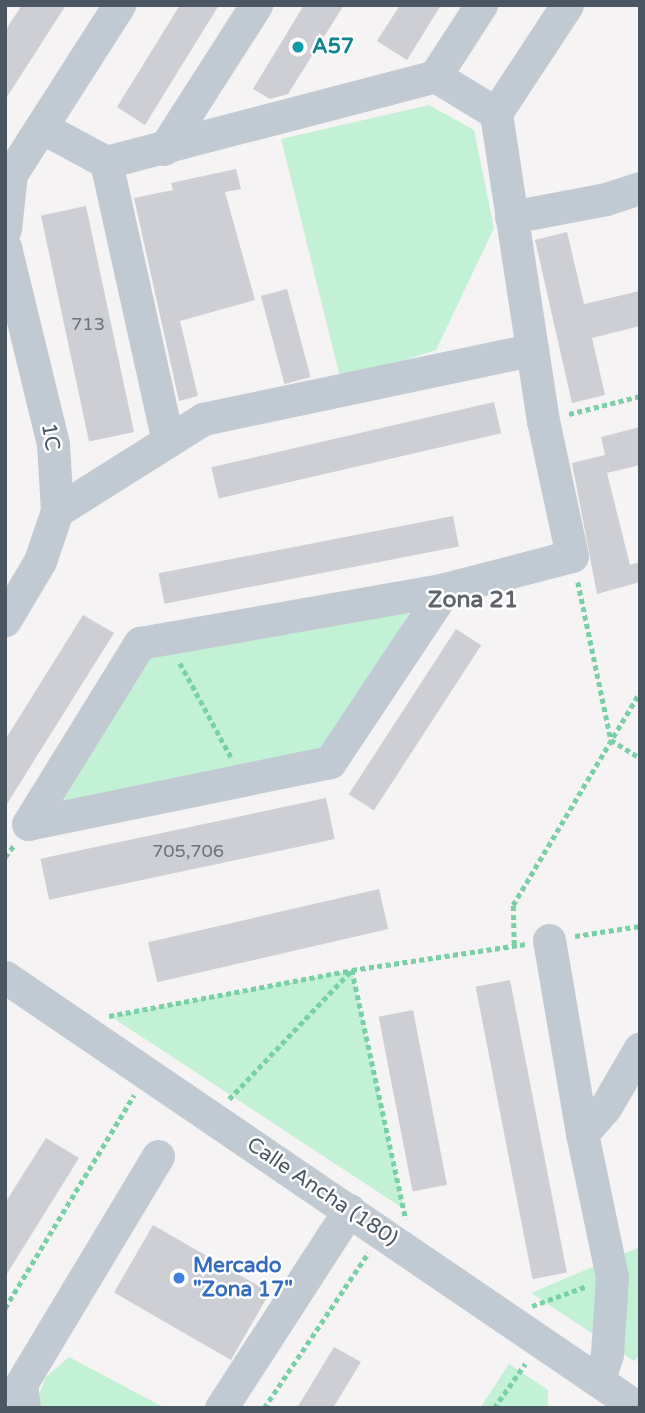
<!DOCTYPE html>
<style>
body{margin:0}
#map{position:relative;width:645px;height:1413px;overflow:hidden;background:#f5f3f3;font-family:"Varela Round",sans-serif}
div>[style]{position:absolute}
.green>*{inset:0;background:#c3f1d5}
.building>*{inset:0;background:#cdcfd5;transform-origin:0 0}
.path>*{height:4.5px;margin-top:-2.25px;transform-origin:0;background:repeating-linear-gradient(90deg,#7ad0a6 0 5px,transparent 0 8.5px)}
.minor>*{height:33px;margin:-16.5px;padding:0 16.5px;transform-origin:16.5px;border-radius:16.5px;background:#c1cad2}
.dots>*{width:19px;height:19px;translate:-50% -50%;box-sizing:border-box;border:4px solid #fff;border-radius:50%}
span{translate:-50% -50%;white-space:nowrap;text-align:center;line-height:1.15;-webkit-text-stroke:5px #fff;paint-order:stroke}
.number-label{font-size:18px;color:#6b747e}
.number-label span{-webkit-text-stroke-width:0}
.culture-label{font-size:21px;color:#0d838f;font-weight:700}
.left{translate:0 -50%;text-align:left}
.street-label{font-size:21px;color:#4a5661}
.shop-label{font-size:21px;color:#366cbe;font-weight:700}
.neighbourhood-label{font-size:23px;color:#5f6368;font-weight:700}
.frame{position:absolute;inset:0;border:7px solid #4a5661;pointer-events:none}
</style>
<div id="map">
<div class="green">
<div style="clip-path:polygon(429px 105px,474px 130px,494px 228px,436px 350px,341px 381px,281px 139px)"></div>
<div style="clip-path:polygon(411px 610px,323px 755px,62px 802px,147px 659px)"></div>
<div style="clip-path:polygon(352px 970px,404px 1209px,110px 1016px)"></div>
<div style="clip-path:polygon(640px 1247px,640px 1355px,634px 1361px,531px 1293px)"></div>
<div style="clip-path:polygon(69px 1357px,165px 1408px,33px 1408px,46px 1377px)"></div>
<div style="clip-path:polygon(509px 1364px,548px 1390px,548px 1408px,480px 1408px)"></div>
</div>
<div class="building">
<div style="clip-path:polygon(22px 5px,66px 5px,5px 100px,5px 31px)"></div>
<div style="clip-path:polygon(180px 5px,219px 5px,145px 125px,117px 107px)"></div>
<div style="clip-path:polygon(304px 5px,344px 5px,288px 94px,270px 99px,253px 89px)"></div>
<div style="clip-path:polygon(400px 5px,441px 5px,407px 60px,377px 41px)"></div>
<div style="clip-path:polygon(236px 169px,241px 189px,225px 192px,255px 300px,180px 321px,198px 396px,179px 401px,134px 198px,173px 190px,171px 183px)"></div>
<div style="left:86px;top:206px;width:231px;height:46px;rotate:78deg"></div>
<div style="clip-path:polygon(567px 232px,584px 304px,640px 291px,640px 326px,592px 338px,605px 395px,572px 403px,535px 240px)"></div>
<div style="left:287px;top:289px;width:91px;height:27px;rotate:75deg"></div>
<div style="left:494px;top:402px;width:32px;height:290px;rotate:77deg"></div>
<div style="clip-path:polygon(640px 427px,640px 465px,607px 473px,630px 565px,640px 562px,640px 582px,597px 594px,572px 463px,605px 455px,601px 437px)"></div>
<div style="left:453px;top:516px;width:31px;height:300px;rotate:79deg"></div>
<div style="clip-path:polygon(83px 615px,114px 633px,5px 807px,5px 740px)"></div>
<div style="left:456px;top:629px;width:30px;height:197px;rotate:33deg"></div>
<div style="left:326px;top:798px;width:42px;height:292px;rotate:78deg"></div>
<div style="left:379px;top:889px;width:41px;height:237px;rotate:77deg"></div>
<div style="left:510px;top:980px;width:298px;height:35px;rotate:79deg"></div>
<div style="left:413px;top:1010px;width:178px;height:35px;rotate:79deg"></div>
<div style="clip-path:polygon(46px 1138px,79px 1158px,5px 1277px,5px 1203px)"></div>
<div style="left:153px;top:1225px;width:135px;height:78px;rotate:30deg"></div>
<div style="clip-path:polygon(334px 1347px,361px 1362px,333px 1408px,297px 1408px)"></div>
</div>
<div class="path">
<div style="left:569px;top:414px;width:73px;rotate:-14.2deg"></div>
<div style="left:578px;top:582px;width:161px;rotate:78.2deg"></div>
<div style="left:611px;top:740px;width:34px;rotate:32deg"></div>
<div style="left:180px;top:663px;width:107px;rotate:61.5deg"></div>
<div style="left:5px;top:857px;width:15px;rotate:-53deg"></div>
<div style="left:575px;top:936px;width:66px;rotate:-8.7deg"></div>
<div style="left:514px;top:945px;width:40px;rotate:-91.4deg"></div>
<div style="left:513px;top:905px;width:248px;rotate:-59.2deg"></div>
<div style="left:109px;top:1016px;width:247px;rotate:-10.7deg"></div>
<div style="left:352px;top:970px;width:175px;rotate:-8.5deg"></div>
<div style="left:229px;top:1099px;width:178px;rotate:-46.4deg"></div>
<div style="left:352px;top:970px;width:255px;rotate:77.8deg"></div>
<div style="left:532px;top:1306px;width:59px;rotate:-20deg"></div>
<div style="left:5px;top:1308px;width:249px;rotate:-58.8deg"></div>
<div style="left:264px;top:1408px;width:187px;rotate:-56.1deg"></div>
<div style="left:494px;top:1408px;width:54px;rotate:-54.8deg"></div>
</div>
<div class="minor">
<div style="left:435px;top:76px;width:85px;rotate:-57.1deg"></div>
<div style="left:41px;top:127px;width:74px;rotate:28.3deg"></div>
<div style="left:106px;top:162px;width:340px;rotate:-14.6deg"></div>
<div style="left:435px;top:76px;width:71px;rotate:31.2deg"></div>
<div style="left:164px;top:149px;width:171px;rotate:-57.4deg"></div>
<div style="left:106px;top:162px;width:286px;rotate:77.5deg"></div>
<div style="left:511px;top:217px;width:97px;rotate:-10.7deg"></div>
<div style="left:606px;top:199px;width:36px;rotate:-18deg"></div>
<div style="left:5px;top:229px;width:55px;rotate:-83.8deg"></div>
<div style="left:11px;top:174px;width:201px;rotate:-57.4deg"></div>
<div style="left:5px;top:247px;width:203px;rotate:76.3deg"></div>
<div style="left:53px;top:444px;width:67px;rotate:86.6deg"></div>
<div style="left:57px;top:511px;width:53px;rotate:108.8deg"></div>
<div style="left:40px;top:561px;width:69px;rotate:120.7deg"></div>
<div style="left:57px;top:511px;width:173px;rotate:-32.2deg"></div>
<div style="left:203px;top:419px;width:335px;rotate:-11.9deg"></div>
<div style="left:445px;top:589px;width:208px;rotate:123.6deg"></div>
<div style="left:330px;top:762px;width:308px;rotate:168.4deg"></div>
<div style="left:28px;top:824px;width:213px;rotate:-58.3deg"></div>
<div style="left:140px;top:643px;width:310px;rotate:-10deg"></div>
<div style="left:445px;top:589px;width:131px;rotate:-14.6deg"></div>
<div style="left:572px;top:556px;width:138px;rotate:-102.1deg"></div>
<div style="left:543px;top:421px;width:312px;rotate:-98.7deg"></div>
<div style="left:496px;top:113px;width:129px;rotate:-56.7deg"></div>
<div style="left:549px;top:940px;width:197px;rotate:80.3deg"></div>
<div style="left:5px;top:977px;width:766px;rotate:34.25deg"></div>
<div style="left:599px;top:1379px;width:26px;rotate:-72deg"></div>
<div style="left:607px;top:1354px;width:77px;rotate:-86.3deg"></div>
<div style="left:612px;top:1277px;width:146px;rotate:-101.8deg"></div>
<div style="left:582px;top:1134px;width:35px;rotate:-49deg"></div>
<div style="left:605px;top:1108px;width:69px;rotate:-59.7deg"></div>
<div style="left:24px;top:1408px;width:24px;rotate:-97deg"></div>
<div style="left:21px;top:1384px;width:266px;rotate:-59deg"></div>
<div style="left:221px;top:1408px;width:236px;rotate:-57.1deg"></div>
</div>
<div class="dots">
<div style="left:298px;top:47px;background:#0f9aa8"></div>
<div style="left:179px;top:1278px;background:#3f7fe0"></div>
</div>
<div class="number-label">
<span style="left:88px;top:324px">713</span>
<span style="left:188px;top:851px">705,706</span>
</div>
<div class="culture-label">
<span class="left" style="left:312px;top:47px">A57</span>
</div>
<div class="street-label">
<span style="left:50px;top:437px;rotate:80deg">1C</span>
<span style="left:322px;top:1192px;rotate:34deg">Calle Ancha (180)</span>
</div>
<div class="shop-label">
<span class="left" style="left:193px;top:1278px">Mercado<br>"Zona 17"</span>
</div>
<div class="neighbourhood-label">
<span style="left:473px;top:600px">Zona 21</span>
</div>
<div class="frame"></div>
</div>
